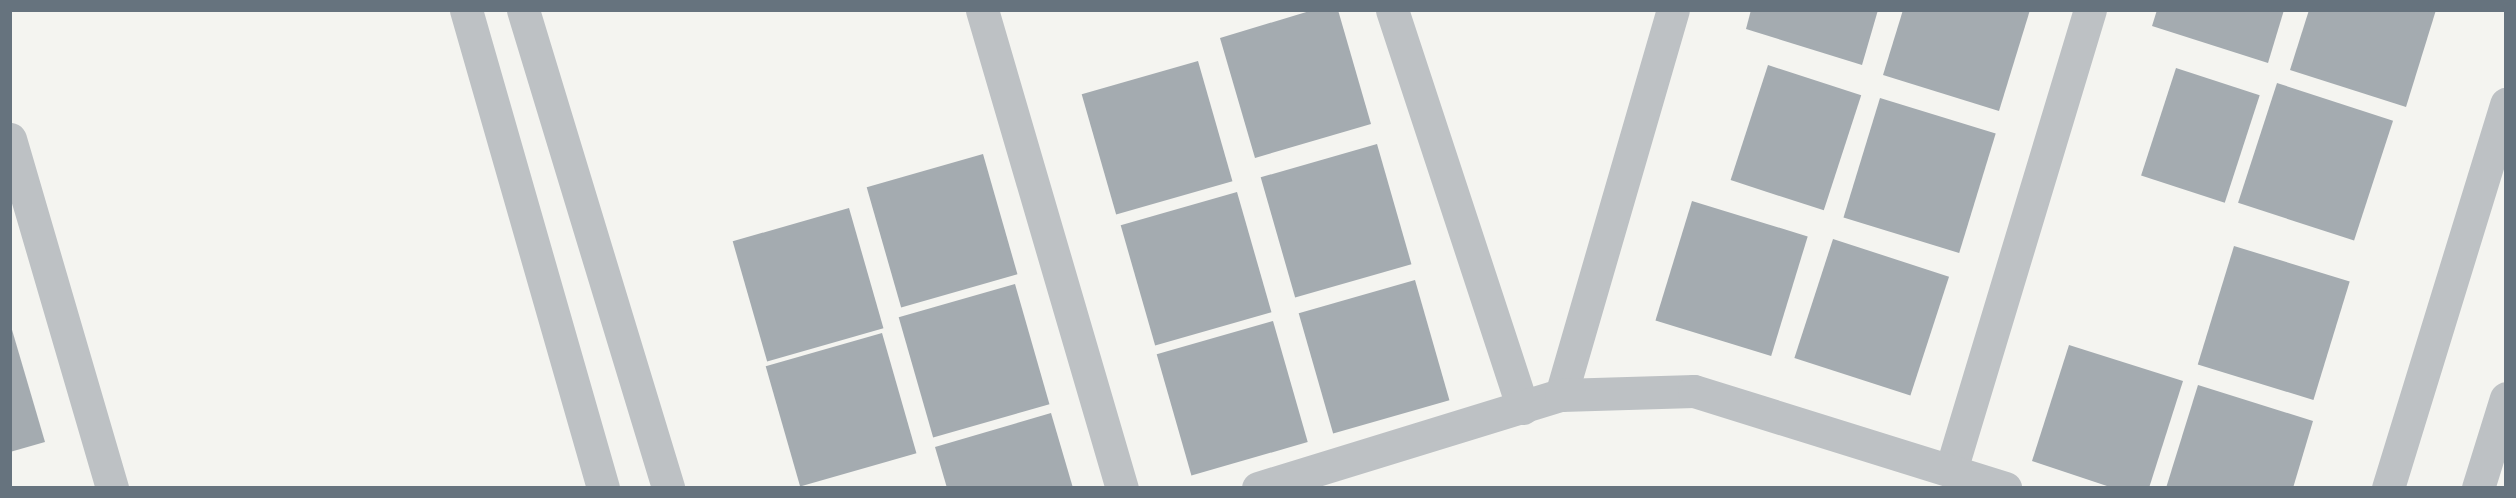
<!DOCTYPE html>
<style>
body{margin:0}
#map{position:relative;width:2516px;height:498px;overflow:hidden;background:#f4f4f0;font-family:"Roboto Condensed",sans-serif}
div>[style]{position:absolute}
.building>*{inset:0;background:#a4abb0;transform-origin:0 0}
.minor>*{height:33px;margin:-16.5px;padding:0 16.5px;transform-origin:16.5px;border-radius:16.5px;background:#bdc1c4}
span{translate:-50% -50%;white-space:nowrap;text-align:center;line-height:1.15;-webkit-text-stroke:6px #fff;paint-order:stroke}
.frame{position:absolute;inset:0;border:12px solid #66737e;pointer-events:none}
</style>
<div id="map">
<div class="building">
<div style="clip-path:polygon(1313px 10px,1338px 10px,1371px 124px,1255px 158px,1220px 38px)"></div>
<div style="clip-path:polygon(1751px 10px,1878px 10px,1862px 65px,1746px 29px)"></div>
<div style="clip-path:polygon(1903px 10px,2030px 10px,1999px 111px,1883px 75px)"></div>
<div style="clip-path:polygon(2157px 10px,2284px 10px,2268px 63px,2152px 26px)"></div>
<div style="clip-path:polygon(2309px 10px,2436px 10px,2406px 107px,2290px 70px)"></div>
<div style="left:1198px;top:61px;width:125px;height:121px;rotate:74deg"></div>
<div style="left:1768px;top:65px;width:98px;height:121px;rotate:18deg"></div>
<div style="left:2176px;top:68px;width:88px;height:113px;rotate:18deg"></div>
<div style="left:2277px;top:83px;width:122px;height:126px;rotate:18deg"></div>
<div style="left:1880px;top:98px;width:121px;height:125px;rotate:17deg"></div>
<div style="left:1377px;top:144px;width:125px;height:121px;rotate:74deg"></div>
<div style="left:983px;top:154px;width:125px;height:121px;rotate:74deg"></div>
<div style="left:1237px;top:192px;width:125px;height:121px;rotate:74deg"></div>
<div style="left:1692px;top:201px;width:121px;height:125px;rotate:17deg"></div>
<div style="left:849px;top:208px;width:125px;height:121px;rotate:74deg"></div>
<div style="left:1833px;top:239px;width:122px;height:125px;rotate:18deg"></div>
<div style="left:2234px;top:246px;width:121px;height:124px;rotate:17deg"></div>
<div style="left:1415px;top:280px;width:125px;height:121px;rotate:74deg"></div>
<div style="left:1015px;top:284px;width:125px;height:121px;rotate:74deg"></div>
<div style="left:1273px;top:321px;width:126px;height:121px;rotate:74deg"></div>
<div style="clip-path:polygon(10px 323px,45px 442px,10px 452px)"></div>
<div style="left:882px;top:333px;width:125px;height:121px;rotate:74deg"></div>
<div style="clip-path:polygon(2069px 345px,2183px 381px,2149px 488px,2113px 488px,2032px 461px)"></div>
<div style="clip-path:polygon(2198px 385px,2313px 421px,2293px 488px,2166px 488px)"></div>
<div style="clip-path:polygon(1051px 413px,1073px 488px,947px 488px,935px 447px)"></div>
</div>
<div class="minor">
<div style="left:466px;top:10px;width:497px;rotate:74deg"></div>
<div style="left:523px;top:10px;width:500px;rotate:73.1deg"></div>
<div style="left:982px;top:10px;width:498px;rotate:73.7deg"></div>
<div style="left:1392px;top:10px;width:419px;rotate:71.8deg"></div>
<div style="left:10px;top:139px;width:364px;rotate:73.7deg"></div>
<div style="left:1561px;top:395px;width:401px;rotate:-73.8deg"></div>
<div style="left:1951px;top:470px;width:481px;rotate:-73.2deg"></div>
<div style="left:1258px;top:488px;width:317px;rotate:-17.1deg"></div>
<div style="left:1561px;top:395px;width:133px;rotate:-1.7deg"></div>
<div style="left:1694px;top:391px;width:326px;rotate:17.3deg"></div>
<div style="left:2388px;top:488px;width:402px;rotate:-72.9deg"></div>
<div style="left:2478px;top:488px;width:94px;rotate:-72.7deg"></div>
</div>
<div class="frame"></div>
</div>
